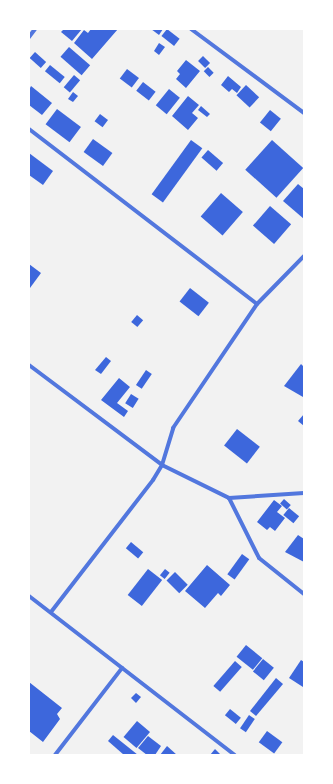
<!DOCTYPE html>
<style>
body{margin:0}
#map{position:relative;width:333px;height:784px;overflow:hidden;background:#f2f2f2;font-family:"Source Sans 3",sans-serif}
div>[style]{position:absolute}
.building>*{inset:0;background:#3d67dc;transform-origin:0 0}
.minor>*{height:4px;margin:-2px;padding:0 2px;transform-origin:2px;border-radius:2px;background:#5277de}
span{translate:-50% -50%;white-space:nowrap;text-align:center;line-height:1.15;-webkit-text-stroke:4px #fff;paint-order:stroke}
.frame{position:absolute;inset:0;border:30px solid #fff;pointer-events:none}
</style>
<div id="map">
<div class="building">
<div style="clip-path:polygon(64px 29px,82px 29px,72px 41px,61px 32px)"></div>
<div style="clip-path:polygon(91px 29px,118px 29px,92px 59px,74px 43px,84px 30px,88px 33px)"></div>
<div style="clip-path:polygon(151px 29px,163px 29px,159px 35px)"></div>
<div style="left:167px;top:29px;width:16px;height:9px;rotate:38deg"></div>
<div style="clip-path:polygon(159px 43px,165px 47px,159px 55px,154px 51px)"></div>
<div style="left:69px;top:47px;width:28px;height:13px;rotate:41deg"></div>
<div style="left:35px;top:52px;width:15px;height:8px;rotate:42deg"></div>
<div style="left:203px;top:56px;width:10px;height:7px;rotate:45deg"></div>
<div style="clip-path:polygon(186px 60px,200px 71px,186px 88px,176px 79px,180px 74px,177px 71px)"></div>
<div style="left:50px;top:65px;width:19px;height:8px;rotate:39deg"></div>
<div style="left:208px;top:67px;width:8px;height:6px;rotate:45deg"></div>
<div style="left:127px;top:69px;width:15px;height:12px;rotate:37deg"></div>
<div style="left:74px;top:75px;width:8px;height:16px;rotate:40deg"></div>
<div style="clip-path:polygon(228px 76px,241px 87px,237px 93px,232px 89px,229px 92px,221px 85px)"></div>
<div style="left:143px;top:82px;width:16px;height:11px;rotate:38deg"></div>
<div style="left:246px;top:85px;width:18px;height:14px;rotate:43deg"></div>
<div style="clip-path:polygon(31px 86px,52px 103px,42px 115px,29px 105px,29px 90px)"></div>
<div style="left:169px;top:89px;width:14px;height:21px;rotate:39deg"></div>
<div style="clip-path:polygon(73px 92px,78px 96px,73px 102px,68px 99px)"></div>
<div style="clip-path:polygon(188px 96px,199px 105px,192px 113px,198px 118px,188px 130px,172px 116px)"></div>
<div style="clip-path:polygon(201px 106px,210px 114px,207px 117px,198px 110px)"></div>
<div style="left:57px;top:109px;width:30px;height:19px;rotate:37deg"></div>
<div style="left:270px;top:110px;width:14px;height:16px;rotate:39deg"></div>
<div style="left:100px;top:114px;width:10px;height:9px;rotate:37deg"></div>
<div style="left:93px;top:139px;width:24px;height:16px;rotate:36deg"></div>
<div style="left:191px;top:140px;width:14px;height:67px;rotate:36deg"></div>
<div style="left:272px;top:140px;width:42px;height:40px;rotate:42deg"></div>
<div style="left:208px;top:150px;width:20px;height:10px;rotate:41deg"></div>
<div style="clip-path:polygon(29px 153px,53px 171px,43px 185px,29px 175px)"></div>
<div style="clip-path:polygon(298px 184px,304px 189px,304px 219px,283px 201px)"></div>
<div style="left:221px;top:193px;width:29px;height:31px;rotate:41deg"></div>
<div style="left:270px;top:206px;width:28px;height:26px;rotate:41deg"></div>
<div style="clip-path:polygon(29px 264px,41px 273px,30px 288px,29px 287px)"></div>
<div style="left:190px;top:288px;width:24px;height:17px;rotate:38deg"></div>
<div style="left:137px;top:315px;width:8px;height:9px;rotate:40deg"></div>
<div style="clip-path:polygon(106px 357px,111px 361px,101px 374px,95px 370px)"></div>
<div style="clip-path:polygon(301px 364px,304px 367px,303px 397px,284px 386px)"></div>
<div style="left:146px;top:370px;width:7px;height:18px;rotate:34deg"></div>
<div style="clip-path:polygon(119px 378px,130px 387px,117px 403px,128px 411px,124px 417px,101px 400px)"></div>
<div style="left:131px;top:394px;width:9px;height:11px;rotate:32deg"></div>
<div style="clip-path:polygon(304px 414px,304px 426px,298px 421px)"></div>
<div style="left:237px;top:429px;width:29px;height:21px;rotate:38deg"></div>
<div style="left:284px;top:499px;width:9px;height:6px;rotate:41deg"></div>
<div style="clip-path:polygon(274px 500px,282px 506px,277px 512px,285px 518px,275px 531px,270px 527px,267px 530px,257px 522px)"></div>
<div style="left:289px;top:508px;width:13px;height:9px;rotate:39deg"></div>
<div style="clip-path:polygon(298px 535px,304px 539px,304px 562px,285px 552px)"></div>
<div style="left:131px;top:542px;width:16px;height:8px;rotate:40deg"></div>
<div style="left:242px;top:554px;width:9px;height:25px;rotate:36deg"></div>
<div style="clip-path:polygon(207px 565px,230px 585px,221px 596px,218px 593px,205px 608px,185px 591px)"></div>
<div style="left:148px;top:569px;width:18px;height:33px;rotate:38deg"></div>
<div style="left:165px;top:569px;width:6px;height:8px;rotate:39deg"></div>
<div style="left:175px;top:572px;width:18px;height:12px;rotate:45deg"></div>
<div style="left:246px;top:645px;width:21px;height:15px;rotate:39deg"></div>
<div style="left:263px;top:659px;width:14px;height:16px;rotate:39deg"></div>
<div style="clip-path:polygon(301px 660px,304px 662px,303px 687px,289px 678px)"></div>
<div style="left:235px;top:661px;width:9px;height:33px;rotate:41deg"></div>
<div style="clip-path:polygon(276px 678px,283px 684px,256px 716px,250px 711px)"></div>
<div style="clip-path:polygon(29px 682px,62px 708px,57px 714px,60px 719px,43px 742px,29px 731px)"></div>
<div style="clip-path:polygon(136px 693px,141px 697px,136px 703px,131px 698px)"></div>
<div style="left:230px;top:709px;width:14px;height:8px;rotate:39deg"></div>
<div style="left:249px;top:715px;width:7px;height:16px;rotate:34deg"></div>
<div style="left:137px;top:721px;width:17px;height:21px;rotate:40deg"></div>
<div style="left:267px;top:731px;width:19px;height:14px;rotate:36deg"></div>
<div style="clip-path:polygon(113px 735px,138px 755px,124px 755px,108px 741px)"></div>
<div style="clip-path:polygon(148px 736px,161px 746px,155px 755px,147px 755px,138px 748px)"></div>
<div style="clip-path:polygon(167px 746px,177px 755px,160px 755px)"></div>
<div style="clip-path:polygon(215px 749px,221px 755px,210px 755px)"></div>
</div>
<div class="minor">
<div style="left:191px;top:29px;width:141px;rotate:36.6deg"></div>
<div style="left:29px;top:37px;width:10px;rotate:-53deg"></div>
<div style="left:29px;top:129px;width:287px;rotate:37.5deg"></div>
<div style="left:29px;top:365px;width:166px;rotate:36.9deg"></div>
<div style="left:162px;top:465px;width:75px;rotate:26.2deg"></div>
<div style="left:229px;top:498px;width:75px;rotate:-3.8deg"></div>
<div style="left:229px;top:498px;width:67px;rotate:63.4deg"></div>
<div style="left:259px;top:558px;width:58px;rotate:38.7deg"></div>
<div style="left:29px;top:596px;width:260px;rotate:37.7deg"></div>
<div style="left:51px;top:612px;width:167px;rotate:-52.3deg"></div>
<div style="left:153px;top:480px;width:17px;rotate:-59deg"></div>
<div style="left:162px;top:465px;width:39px;rotate:-73deg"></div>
<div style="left:173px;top:428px;width:150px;rotate:-55.9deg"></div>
<div style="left:257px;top:304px;width:67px;rotate:-45.6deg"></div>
<div style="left:55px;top:755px;width:110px;rotate:-52.4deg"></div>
</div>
<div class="frame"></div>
</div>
